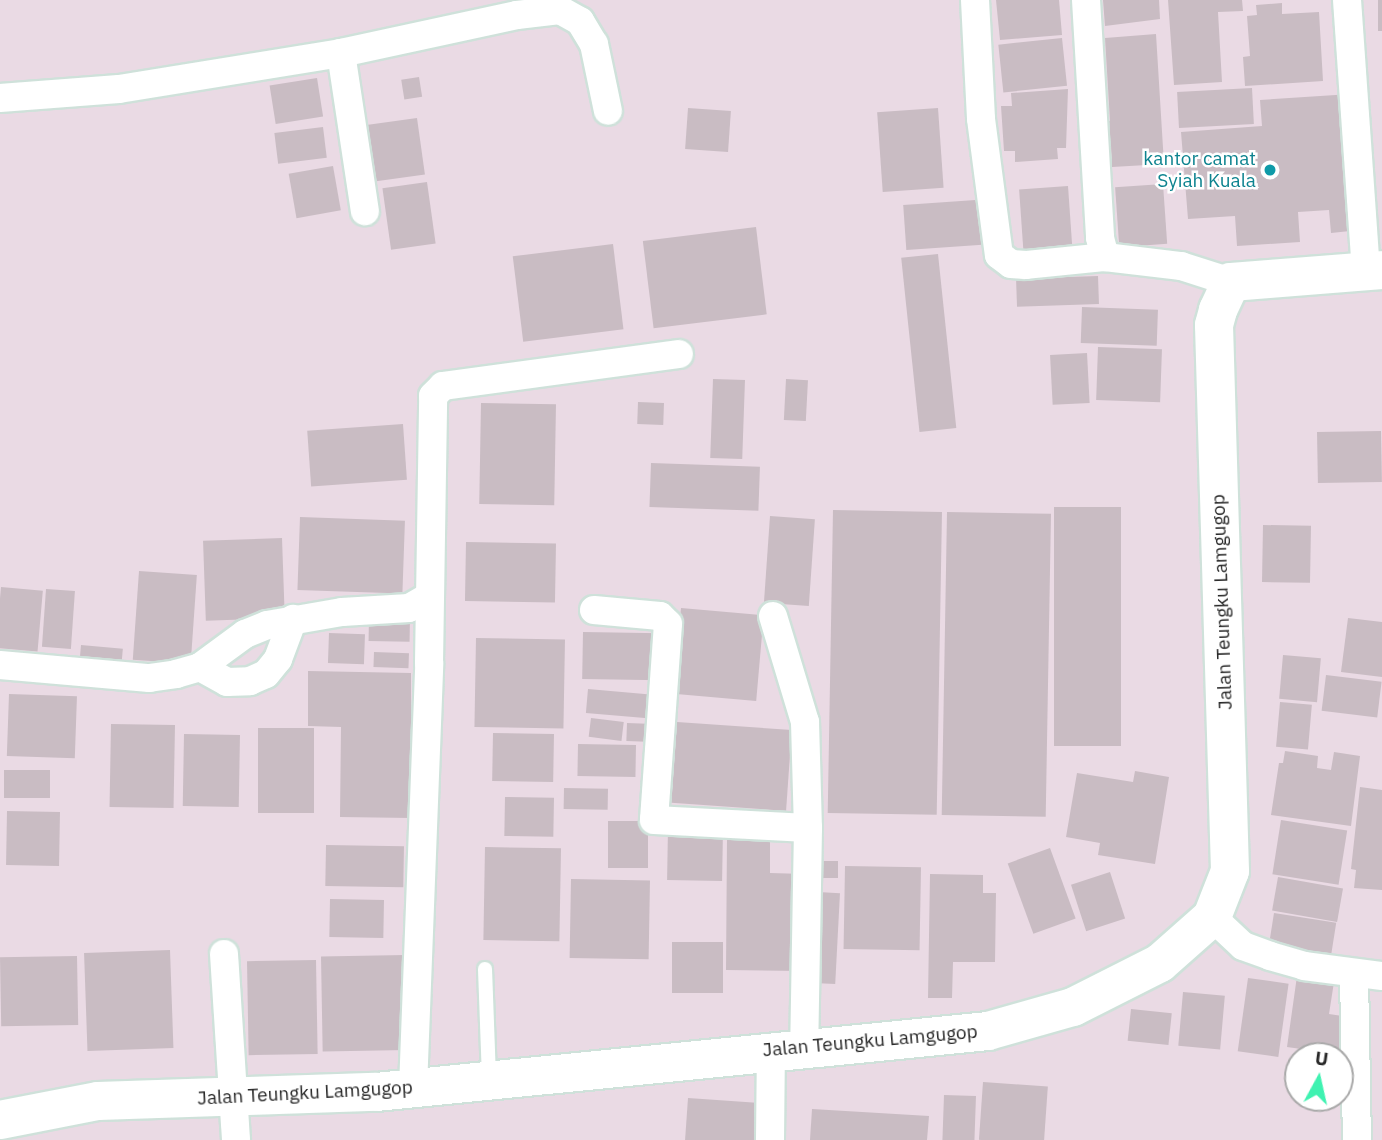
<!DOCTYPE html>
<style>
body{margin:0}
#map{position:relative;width:1382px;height:1140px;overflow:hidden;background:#eadae4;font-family:"IBM Plex Sans",sans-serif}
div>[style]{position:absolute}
.building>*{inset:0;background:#c9bcc3;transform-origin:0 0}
.roads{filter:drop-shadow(2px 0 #cfe1da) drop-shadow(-2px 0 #cfe1da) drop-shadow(0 2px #cfe1da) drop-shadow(0 -2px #cfe1da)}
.lane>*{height:14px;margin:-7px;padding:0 7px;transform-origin:7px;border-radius:7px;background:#fff}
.street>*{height:28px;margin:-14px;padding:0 14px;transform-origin:14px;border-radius:14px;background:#fff}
.secondary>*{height:38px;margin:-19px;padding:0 19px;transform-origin:19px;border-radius:19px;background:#fff}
.dots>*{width:19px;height:19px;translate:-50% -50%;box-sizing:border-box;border:4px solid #fff;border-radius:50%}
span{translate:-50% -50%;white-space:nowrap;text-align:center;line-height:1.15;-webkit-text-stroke:5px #fff;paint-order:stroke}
.culture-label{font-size:19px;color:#0d838f}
.right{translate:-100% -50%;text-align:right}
.street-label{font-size:19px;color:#282828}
.north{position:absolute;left:1284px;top:1042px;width:70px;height:70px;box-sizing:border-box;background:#fff;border:2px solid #a9a9a9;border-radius:50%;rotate:8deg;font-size:19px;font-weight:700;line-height:28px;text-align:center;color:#282828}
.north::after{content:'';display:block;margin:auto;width:24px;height:32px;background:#3ff2b1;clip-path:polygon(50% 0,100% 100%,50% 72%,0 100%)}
</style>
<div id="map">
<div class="building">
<div style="clip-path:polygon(996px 0,1059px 0,1062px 35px,1000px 40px)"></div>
<div style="clip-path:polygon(1103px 0,1159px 0,1160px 19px,1105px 26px)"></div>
<div style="clip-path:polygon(1168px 0,1242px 0,1243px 11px,1218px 12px,1222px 82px,1174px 85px)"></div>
<div style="left:1378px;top:0;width:4px;height:31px"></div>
<div style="clip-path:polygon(1282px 3px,1282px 14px,1319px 12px,1323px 81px,1245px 86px,1243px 57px,1250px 56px,1247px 16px,1257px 15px,1256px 5px)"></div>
<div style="clip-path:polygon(1156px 34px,1164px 164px,1112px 167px,1111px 145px,1100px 146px,1098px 122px,1110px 121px,1105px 38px)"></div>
<div style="left:1062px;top:38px;width:48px;height:64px;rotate:84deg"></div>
<div style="left:419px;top:77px;width:20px;height:18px;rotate:81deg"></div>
<div style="left:317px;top:78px;width:39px;height:48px;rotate:81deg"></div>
<div style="left:1252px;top:88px;width:36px;height:75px;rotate:87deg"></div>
<div style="clip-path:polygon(1068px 89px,1066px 148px,1057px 148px,1058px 159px,1015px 162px,1015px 151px,1004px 151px,1001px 106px,1012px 106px,1011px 93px)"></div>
<div style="clip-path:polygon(1351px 94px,1350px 231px,1331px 233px,1329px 210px,1298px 212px,1300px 242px,1237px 246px,1235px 216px,1188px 219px,1181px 132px,1262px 126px,1260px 100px)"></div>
<div style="left:688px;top:108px;width:43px;height:41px;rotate:4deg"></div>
<div style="left:938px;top:108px;width:80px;height:61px;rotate:86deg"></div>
<div style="left:417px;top:118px;width:57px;height:51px;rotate:82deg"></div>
<div style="left:323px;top:127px;width:31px;height:49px;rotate:83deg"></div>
<div style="left:333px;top:166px;width:45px;height:45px;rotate:80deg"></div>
<div style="left:427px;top:182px;width:62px;height:45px;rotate:82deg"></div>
<div style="left:1163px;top:184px;width:60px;height:48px;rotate:86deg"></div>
<div style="left:1068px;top:186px;width:62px;height:49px;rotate:86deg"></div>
<div style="left:990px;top:199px;width:45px;height:87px;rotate:86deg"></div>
<div style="left:756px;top:227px;width:88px;height:114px;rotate:83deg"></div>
<div style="left:613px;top:244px;width:86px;height:101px;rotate:83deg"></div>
<div style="left:938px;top:254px;width:175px;height:37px;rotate:84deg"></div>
<div style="left:1098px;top:276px;width:28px;height:82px;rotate:88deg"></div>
<div style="left:1082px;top:307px;width:76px;height:36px;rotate:2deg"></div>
<div style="left:1098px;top:347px;width:64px;height:53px;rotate:2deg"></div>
<div style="left:1087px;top:353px;width:50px;height:37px;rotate:87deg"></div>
<div style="left:713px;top:379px;width:32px;height:79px;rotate:2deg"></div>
<div style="left:786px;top:379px;width:22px;height:41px;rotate:3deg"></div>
<div style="left:638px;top:402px;width:26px;height:22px;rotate:2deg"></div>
<div style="left:481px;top:403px;width:75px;height:101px;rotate:1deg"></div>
<div style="left:403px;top:424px;width:56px;height:96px;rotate:86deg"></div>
<div style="left:1381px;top:431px;width:51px;height:64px;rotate:89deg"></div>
<div style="left:651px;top:463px;width:109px;height:44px;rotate:2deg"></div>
<div style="left:1054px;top:507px;width:67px;height:239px"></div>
<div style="left:833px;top:510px;width:109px;height:303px;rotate:1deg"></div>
<div style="left:947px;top:512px;width:104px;height:303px;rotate:1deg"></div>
<div style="left:770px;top:516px;width:45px;height:87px;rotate:4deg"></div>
<div style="left:300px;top:517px;width:105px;height:73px;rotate:2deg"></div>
<div style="left:1263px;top:525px;width:48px;height:57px;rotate:1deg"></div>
<div style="left:282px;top:538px;width:80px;height:79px;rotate:88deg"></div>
<div style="left:466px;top:542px;width:90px;height:59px;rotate:1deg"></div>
<div style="left:139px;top:571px;width:58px;height:89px;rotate:4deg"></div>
<div style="left:1px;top:587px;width:42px;height:61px;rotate:5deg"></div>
<div style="left:46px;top:589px;width:29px;height:58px;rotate:4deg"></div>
<div style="left:681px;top:608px;width:83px;height:86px;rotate:5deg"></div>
<div style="left:369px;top:616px;width:41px;height:25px;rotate:1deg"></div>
<div style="clip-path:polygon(1348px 618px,1382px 622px,1382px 677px,1341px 672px)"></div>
<div style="left:583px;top:632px;width:78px;height:47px;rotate:1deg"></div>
<div style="left:329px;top:633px;width:36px;height:30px;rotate:2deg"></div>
<div style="left:476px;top:638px;width:89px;height:89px;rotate:1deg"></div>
<div style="left:81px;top:645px;width:42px;height:22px;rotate:5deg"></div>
<div style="left:374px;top:652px;width:35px;height:15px;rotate:2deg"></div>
<div style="left:1283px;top:655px;width:38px;height:44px;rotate:5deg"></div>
<div style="clip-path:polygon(308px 671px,411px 673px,411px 818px,340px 817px,341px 727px,308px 726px)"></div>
<div style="left:1326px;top:675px;width:56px;height:36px;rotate:7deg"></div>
<div style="left:588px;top:689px;width:68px;height:24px;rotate:5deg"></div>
<div style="left:9px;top:694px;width:68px;height:62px;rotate:2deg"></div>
<div style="left:1280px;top:702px;width:32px;height:45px;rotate:5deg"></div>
<div style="left:591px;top:718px;width:33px;height:19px;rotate:7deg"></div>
<div style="left:677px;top:722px;width:115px;height:81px;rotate:4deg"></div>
<div style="left:627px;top:723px;width:27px;height:18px;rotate:2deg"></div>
<div style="left:111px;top:724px;width:64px;height:83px;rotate:1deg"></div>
<div style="left:258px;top:728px;width:56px;height:85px"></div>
<div style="left:493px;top:733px;width:61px;height:48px;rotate:1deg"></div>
<div style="left:184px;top:734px;width:56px;height:72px;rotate:1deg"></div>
<div style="left:578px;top:744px;width:58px;height:32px;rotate:1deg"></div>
<div style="clip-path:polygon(1285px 751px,1318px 756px,1317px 768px,1331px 770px,1334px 752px,1360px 756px,1351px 826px,1271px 815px,1279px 763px,1283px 763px)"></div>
<div style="left:4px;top:770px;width:46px;height:28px"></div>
<div style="clip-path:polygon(1135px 771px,1169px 777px,1155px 864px,1098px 855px,1100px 843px,1066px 837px,1077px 773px,1133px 782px)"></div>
<div style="clip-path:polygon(1360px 787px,1382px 790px,1382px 890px,1354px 888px,1356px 870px,1351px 869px)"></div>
<div style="left:564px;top:788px;width:44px;height:21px;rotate:1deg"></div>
<div style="left:505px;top:797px;width:49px;height:39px;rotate:1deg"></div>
<div style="left:7px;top:811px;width:53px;height:54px;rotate:1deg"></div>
<div style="left:1281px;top:820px;width:67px;height:55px;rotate:9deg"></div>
<div style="left:608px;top:821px;width:40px;height:47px"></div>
<div style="left:668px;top:828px;width:55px;height:52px;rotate:1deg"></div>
<div style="clip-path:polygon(727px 838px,770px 839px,770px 873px,804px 874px,802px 971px,726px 970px)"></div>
<div style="left:326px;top:845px;width:78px;height:41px;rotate:1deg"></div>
<div style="left:485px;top:847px;width:76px;height:93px;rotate:1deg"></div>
<div style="left:1050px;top:848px;width:75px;height:45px;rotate:70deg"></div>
<div style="left:820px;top:861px;width:18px;height:17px"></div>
<div style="left:845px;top:866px;width:76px;height:83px;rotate:1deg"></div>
<div style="left:1110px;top:872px;width:49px;height:41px;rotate:72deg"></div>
<div style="clip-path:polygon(930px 874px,983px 875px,983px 893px,996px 893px,995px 962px,953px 962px,952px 998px,928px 998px)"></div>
<div style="left:1278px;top:877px;width:66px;height:34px;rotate:10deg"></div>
<div style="left:571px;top:879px;width:79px;height:79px;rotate:1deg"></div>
<div style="left:818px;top:892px;width:22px;height:91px;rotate:3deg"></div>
<div style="left:330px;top:899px;width:54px;height:38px;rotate:1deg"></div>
<div style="left:1274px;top:913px;width:63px;height:32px;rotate:9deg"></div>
<div style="left:672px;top:942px;width:51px;height:51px"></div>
<div style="left:170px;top:950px;width:98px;height:86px;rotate:88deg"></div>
<div style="left:405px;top:955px;width:95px;height:84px;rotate:89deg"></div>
<div style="left:77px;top:956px;width:69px;height:77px;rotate:89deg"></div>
<div style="left:316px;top:960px;width:94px;height:69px;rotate:89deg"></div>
<div style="clip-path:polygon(1297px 976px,1334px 982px,1329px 1014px,1349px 1017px,1344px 1055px,1287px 1047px)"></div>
<div style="left:1248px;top:978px;width:41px;height:74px;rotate:8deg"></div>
<div style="left:1183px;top:992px;width:42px;height:54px;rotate:5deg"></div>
<div style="left:1131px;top:1009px;width:41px;height:32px;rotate:6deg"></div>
<div style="left:983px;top:1082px;width:65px;height:58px;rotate:4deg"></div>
<div style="left:944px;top:1095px;width:32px;height:45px;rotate:2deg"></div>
<div style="left:688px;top:1098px;width:72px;height:42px;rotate:4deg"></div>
<div style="clip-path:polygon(812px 1109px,929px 1116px,927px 1140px,810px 1140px)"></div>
</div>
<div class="roads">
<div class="lane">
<div style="left:485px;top:969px;width:111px;rotate:87.9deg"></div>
</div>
<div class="street">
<div style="left:975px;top:0;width:119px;rotate:87.1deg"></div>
<div style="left:981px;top:119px;width:137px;rotate:82.5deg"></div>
<div style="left:999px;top:255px;width:15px;rotate:37deg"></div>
<div style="left:1011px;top:264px;width:15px;rotate:4deg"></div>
<div style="left:1026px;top:265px;width:79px;rotate:-5.8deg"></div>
<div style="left:1086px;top:0;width:238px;rotate:86.6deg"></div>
<div style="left:1100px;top:238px;width:20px;rotate:75deg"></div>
<div style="left:1105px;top:257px;width:77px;rotate:6.8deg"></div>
<div style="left:1181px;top:266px;width:52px;rotate:17.7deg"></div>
<div style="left:1347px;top:0;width:273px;rotate:86deg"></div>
<div style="left:341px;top:53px;width:160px;rotate:81.4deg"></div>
<div style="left:0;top:98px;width:119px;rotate:-4.3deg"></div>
<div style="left:119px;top:89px;width:225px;rotate:-9.2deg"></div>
<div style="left:341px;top:53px;width:180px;rotate:-12.2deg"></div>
<div style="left:517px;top:15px;width:43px;rotate:-6.6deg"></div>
<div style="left:560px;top:10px;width:23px;rotate:29deg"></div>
<div style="left:580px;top:21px;width:27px;rotate:59deg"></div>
<div style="left:594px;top:44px;width:68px;rotate:78.2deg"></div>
<div style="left:594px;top:610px;width:66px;rotate:5.2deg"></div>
<div style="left:660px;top:616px;width:11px;rotate:45deg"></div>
<div style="left:668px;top:624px;width:196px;rotate:94.1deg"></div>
<div style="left:654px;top:820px;width:154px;rotate:3deg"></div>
<div style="left:773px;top:616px;width:111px;rotate:73.2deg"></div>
<div style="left:805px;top:722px;width:106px;rotate:88.4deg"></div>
<div style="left:808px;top:828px;width:220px;rotate:91deg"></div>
<div style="left:0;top:665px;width:150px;rotate:5deg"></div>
<div style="left:149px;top:678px;width:27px;rotate:-8deg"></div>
<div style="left:176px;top:674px;width:25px;rotate:-16deg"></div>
<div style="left:200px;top:667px;width:56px;rotate:-36.3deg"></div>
<div style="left:245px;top:634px;width:24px;rotate:-22deg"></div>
<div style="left:267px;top:625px;width:76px;rotate:-9.8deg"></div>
<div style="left:342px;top:612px;width:67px;rotate:-3.4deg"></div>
<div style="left:409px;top:608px;width:24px;rotate:-30deg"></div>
<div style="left:200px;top:667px;width:31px;rotate:29deg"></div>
<div style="left:227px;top:682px;width:23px;rotate:-2deg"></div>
<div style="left:250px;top:681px;width:17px;rotate:-24deg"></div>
<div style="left:266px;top:674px;width:19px;rotate:-51deg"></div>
<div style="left:278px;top:659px;width:43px;rotate:-69.4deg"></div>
<div style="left:1212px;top:917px;width:42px;rotate:43.1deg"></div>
<div style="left:1243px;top:946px;width:29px;rotate:20deg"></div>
<div style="left:1270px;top:956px;width:35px;rotate:16deg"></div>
<div style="left:1304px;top:966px;width:79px;rotate:7.3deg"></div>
<div style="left:224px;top:954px;width:186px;rotate:86.3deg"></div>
<div style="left:1354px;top:973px;width:167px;rotate:89deg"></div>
<div style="left:413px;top:1088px;width:425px;rotate:-87.8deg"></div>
<div style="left:429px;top:663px;width:267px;rotate:-89.1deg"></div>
<div style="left:433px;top:396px;width:14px;rotate:-45deg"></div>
<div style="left:443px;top:386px;width:238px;rotate:-7.7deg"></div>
<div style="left:770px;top:1140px;width:90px;rotate:-89.4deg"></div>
</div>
<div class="secondary">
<div style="left:0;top:1120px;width:100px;rotate:-11deg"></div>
<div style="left:98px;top:1101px;width:278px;rotate:-1.9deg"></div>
<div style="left:376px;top:1092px;width:615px;rotate:-5.69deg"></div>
<div style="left:988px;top:1031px;width:88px;rotate:-15.8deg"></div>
<div style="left:1073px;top:1007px;width:97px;rotate:-26.8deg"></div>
<div style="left:1160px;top:963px;width:69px;rotate:-41.5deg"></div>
<div style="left:1212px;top:917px;width:49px;rotate:-68.6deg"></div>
<div style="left:1230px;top:871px;width:546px;rotate:-91.68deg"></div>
<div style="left:1214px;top:325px;width:16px;rotate:-75deg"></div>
<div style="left:1218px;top:310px;width:31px;rotate:-65deg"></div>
<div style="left:1231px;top:282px;width:151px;rotate:-4.5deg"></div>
</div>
</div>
<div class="dots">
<div style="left:1270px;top:170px;background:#0f9aa8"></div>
</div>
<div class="culture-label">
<span class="right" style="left:1256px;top:170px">kantor camat<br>Syiah Kuala</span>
</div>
<div class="street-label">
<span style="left:1222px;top:602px;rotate:-92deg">Jalan Teungku Lamgugop</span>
<span style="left:870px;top:1041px;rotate:-5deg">Jalan Teungku Lamgugop</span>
<span style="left:305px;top:1093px;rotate:-3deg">Jalan Teungku Lamgugop</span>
</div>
<div class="north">U</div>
</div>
